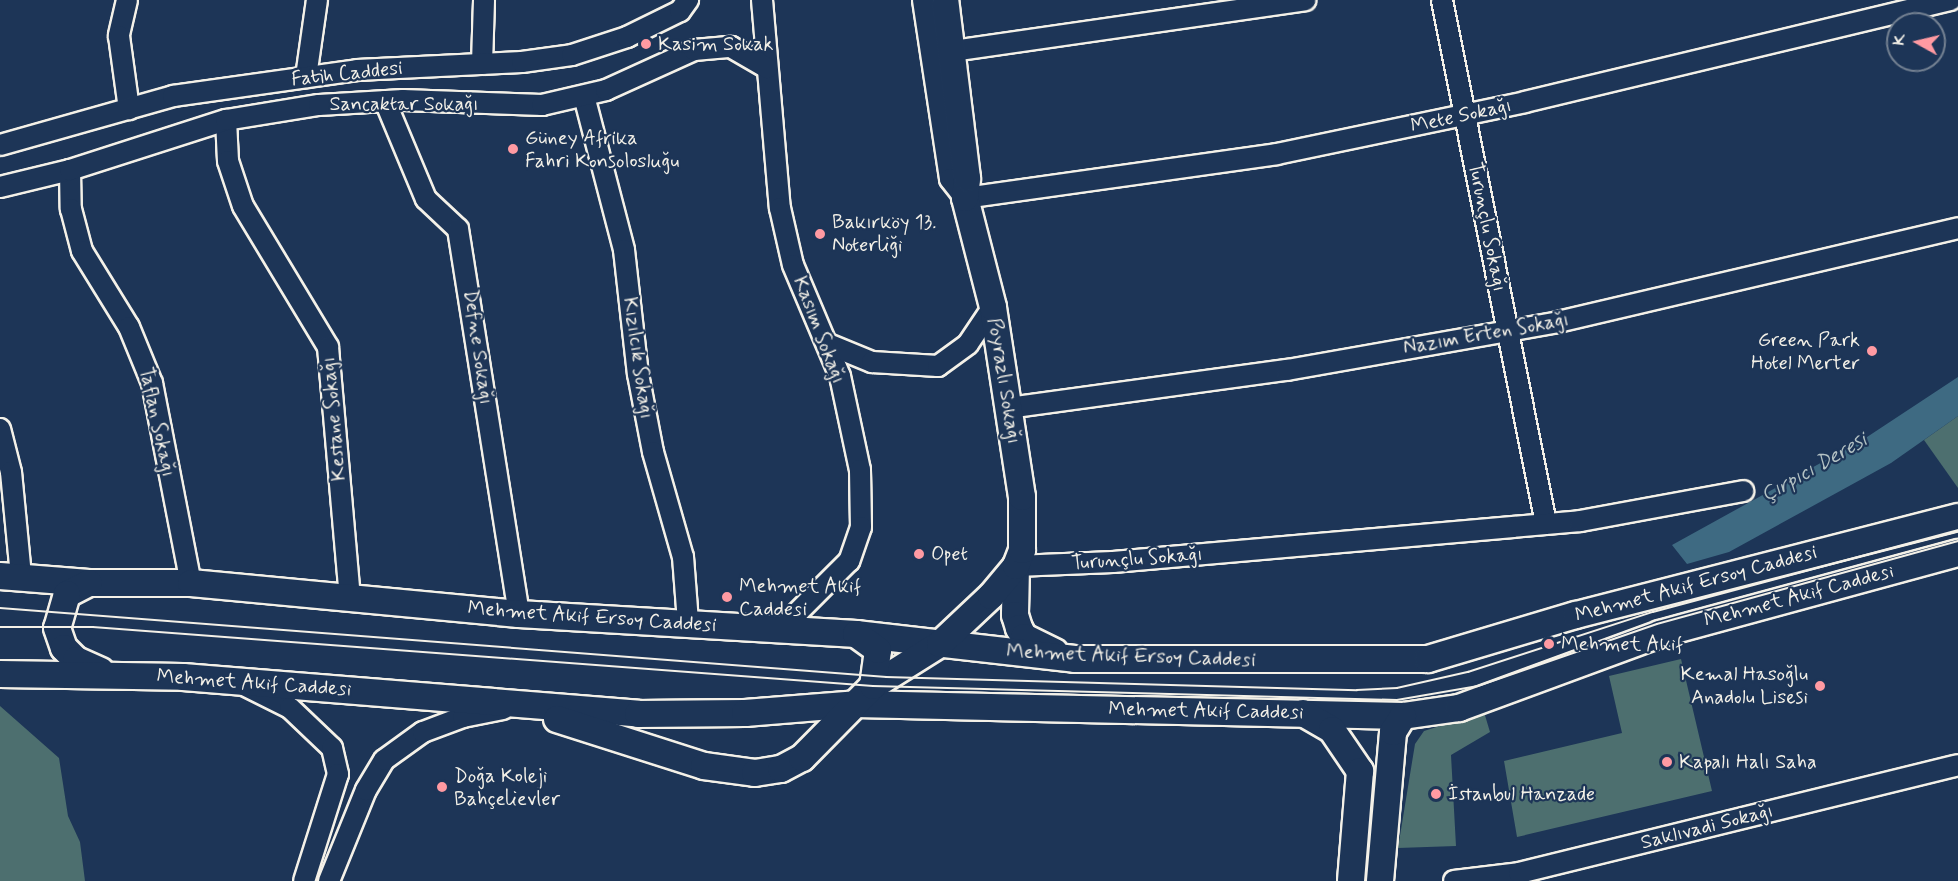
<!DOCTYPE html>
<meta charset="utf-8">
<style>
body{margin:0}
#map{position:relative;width:1958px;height:881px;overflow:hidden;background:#1d3557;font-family:Mynerve,sans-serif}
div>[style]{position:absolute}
.green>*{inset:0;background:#4d6f6f}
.water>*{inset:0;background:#3e6a82}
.roads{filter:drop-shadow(2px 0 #f4f1e8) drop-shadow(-2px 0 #f4f1e8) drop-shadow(0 2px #f4f1e8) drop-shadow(0 -2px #f4f1e8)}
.minor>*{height:20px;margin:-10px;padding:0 10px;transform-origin:10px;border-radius:10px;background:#1d3557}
.major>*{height:26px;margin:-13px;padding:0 13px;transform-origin:13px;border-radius:13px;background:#1d3557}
.tram>*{height:1.5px;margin:-0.75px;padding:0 0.75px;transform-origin:0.75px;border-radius:0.75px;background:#f4f1e8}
.dots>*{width:16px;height:16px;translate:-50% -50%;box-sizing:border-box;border:3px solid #1d3557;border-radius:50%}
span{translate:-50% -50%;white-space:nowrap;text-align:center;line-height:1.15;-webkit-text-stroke:4.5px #1d3557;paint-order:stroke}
.poi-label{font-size:20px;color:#f4f1e8}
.left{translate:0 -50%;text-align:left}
.right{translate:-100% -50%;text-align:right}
.street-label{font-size:20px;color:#f4f1e8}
.water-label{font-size:21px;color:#b4c2c4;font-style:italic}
.north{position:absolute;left:1886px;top:12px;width:60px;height:60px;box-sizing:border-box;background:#1d3557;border:2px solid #738091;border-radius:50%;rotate:278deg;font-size:16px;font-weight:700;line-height:24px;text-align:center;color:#f4f1e8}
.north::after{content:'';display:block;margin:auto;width:21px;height:27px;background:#ff9aa2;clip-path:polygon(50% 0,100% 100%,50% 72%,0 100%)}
</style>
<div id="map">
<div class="green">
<div style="clip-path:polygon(1958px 416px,1958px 488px,1924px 440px)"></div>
<div style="clip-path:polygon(1681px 659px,1712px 791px,1517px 837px,1504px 761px,1622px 733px,1609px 676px)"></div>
<div style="clip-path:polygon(0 706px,59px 758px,68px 816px,80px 842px,85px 881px,0 881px)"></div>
<div style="clip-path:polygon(1484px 712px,1490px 732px,1451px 755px,1456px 846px,1398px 848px,1415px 744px,1424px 731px)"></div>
</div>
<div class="water">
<div style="clip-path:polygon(1958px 377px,1958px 416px,1891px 463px,1729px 552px,1687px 564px,1672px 545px,1864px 439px)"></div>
</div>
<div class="roads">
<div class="minor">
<div style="left:127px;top:0;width:37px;rotate:103deg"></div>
<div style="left:119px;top:36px;width:74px;rotate:82.2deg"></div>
<div style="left:762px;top:0;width:209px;rotate:85.1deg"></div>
<div style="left:780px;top:208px;width:58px;rotate:77.2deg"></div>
<div style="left:793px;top:265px;width:121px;rotate:67.1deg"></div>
<div style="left:840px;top:376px;width:96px;rotate:78deg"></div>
<div style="left:860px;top:470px;width:57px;rotate:89deg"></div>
<div style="left:861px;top:527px;width:36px;rotate:109deg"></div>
<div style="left:849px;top:561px;width:96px;rotate:135deg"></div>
<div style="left:923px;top:0;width:181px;rotate:81.4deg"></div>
<div style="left:950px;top:179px;width:24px;rotate:52deg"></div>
<div style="left:965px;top:198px;width:315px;rotate:-8deg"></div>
<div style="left:1277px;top:154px;width:253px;rotate:-11.8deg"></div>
<div style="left:1525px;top:102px;width:438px;rotate:-13.5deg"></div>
<div style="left:1442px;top:0;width:534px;rotate:78.77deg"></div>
<div style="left:953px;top:51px;width:356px;rotate:-8.2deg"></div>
<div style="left:482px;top:64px;width:64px;rotate:-88.2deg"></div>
<div style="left:306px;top:77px;width:78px;rotate:-81.9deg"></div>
<div style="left:584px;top:96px;width:159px;rotate:75.4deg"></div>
<div style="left:624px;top:250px;width:125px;rotate:83.6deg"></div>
<div style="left:638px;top:374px;width:79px;rotate:79.1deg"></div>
<div style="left:653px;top:452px;width:109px;rotate:74.1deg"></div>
<div style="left:683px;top:557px;width:65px;rotate:85.6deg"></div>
<div style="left:385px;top:101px;width:106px;rotate:67.3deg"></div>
<div style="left:426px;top:199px;width:44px;rotate:43.2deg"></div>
<div style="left:458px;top:229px;width:390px;rotate:81deg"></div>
<div style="left:226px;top:120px;width:41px;rotate:87.2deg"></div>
<div style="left:228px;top:161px;width:47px;rotate:71.6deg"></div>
<div style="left:243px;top:206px;width:165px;rotate:58.9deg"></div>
<div style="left:328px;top:347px;width:253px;rotate:85deg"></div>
<div style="left:0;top:145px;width:180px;rotate:-15.8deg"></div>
<div style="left:173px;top:96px;width:186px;rotate:-8deg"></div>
<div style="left:357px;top:70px;width:165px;rotate:-2.8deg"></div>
<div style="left:522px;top:62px;width:50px;rotate:-8deg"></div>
<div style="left:572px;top:55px;width:58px;rotate:-18.1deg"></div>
<div style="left:627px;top:37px;width:59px;rotate:-26.1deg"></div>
<div style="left:680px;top:11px;width:14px;rotate:-54deg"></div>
<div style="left:70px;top:170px;width:39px;rotate:89deg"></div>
<div style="left:71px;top:209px;width:43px;rotate:75.3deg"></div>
<div style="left:82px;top:251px;width:89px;rotate:58.3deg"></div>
<div style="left:129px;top:327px;width:61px;rotate:67.7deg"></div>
<div style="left:152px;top:383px;width:204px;rotate:79deg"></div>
<div style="left:0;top:187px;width:72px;rotate:-13.7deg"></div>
<div style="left:70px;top:170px;width:164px;rotate:-17.8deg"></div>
<div style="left:226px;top:120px;width:94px;rotate:-9.2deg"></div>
<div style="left:319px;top:105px;width:84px;rotate:-3.4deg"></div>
<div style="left:403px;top:100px;width:139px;rotate:2.1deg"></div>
<div style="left:542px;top:105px;width:66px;rotate:-13.2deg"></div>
<div style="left:606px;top:90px;width:97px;rotate:-24.4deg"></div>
<div style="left:694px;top:50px;width:37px;rotate:-5deg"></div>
<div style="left:731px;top:47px;width:42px;rotate:30.3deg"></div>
<div style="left:828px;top:344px;width:48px;rotate:22.2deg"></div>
<div style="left:872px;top:362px;width:66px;rotate:3.5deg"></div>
<div style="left:938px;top:366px;width:37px;rotate:-36deg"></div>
<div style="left:968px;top:344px;width:45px;rotate:-56deg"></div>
<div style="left:1008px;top:408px;width:282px;rotate:-7.8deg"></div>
<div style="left:1287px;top:370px;width:275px;rotate:-10deg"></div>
<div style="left:1558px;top:322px;width:411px;rotate:-13.2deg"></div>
<div style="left:0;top:429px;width:44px;rotate:75.7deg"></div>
<div style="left:11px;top:472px;width:103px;rotate:84.5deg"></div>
<div style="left:1016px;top:566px;width:97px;rotate:-2.4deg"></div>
<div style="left:1113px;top:562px;width:469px;rotate:-5deg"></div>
<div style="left:1580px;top:521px;width:166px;rotate:-10.4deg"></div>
<div style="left:244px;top:685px;width:51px;rotate:26.6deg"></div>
<div style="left:290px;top:708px;width:58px;rotate:43.6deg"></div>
<div style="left:332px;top:748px;width:27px;rotate:77deg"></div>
<div style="left:338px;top:774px;width:112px;rotate:107.6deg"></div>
<div style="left:329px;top:881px;width:98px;rotate:-67.9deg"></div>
<div style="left:366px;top:790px;width:35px;rotate:-59deg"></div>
<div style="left:384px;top:760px;width:48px;rotate:-35.7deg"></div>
<div style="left:423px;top:732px;width:43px;rotate:-20.6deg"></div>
<div style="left:463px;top:717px;width:41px;rotate:-11.3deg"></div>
<div style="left:1454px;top:881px;width:65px;rotate:-7deg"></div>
<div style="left:1519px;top:873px;width:452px;rotate:-13.8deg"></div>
</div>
<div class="major">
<div style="left:1016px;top:566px;width:49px;rotate:91.2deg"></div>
<div style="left:1015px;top:615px;width:14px;rotate:73deg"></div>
<div style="left:1019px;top:628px;width:10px;rotate:61deg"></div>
<div style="left:1024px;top:637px;width:34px;rotate:26deg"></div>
<div style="left:0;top:576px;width:89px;rotate:4.5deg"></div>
<div style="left:89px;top:583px;width:102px"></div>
<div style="left:191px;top:583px;width:329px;rotate:5.4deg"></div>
<div style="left:519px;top:614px;width:338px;rotate:3.4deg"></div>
<div style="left:856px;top:634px;width:220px;rotate:6.5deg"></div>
<div style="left:1075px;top:659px;width:353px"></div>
<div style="left:1428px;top:659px;width:154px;rotate:-16.6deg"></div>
<div style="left:1576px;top:615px;width:394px;rotate:-14.4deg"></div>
<div style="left:89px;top:583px;width:25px;rotate:153deg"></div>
<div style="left:67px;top:594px;width:35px;rotate:106deg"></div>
<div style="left:57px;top:628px;width:21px;rotate:71deg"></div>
<div style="left:64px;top:648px;width:17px;rotate:45deg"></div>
<div style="left:76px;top:660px;width:27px;rotate:24deg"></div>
<div style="left:0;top:674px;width:183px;rotate:0.9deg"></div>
<div style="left:183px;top:677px;width:457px;rotate:4.6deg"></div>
<div style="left:638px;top:714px;width:107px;rotate:-0.5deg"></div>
<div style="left:745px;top:713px;width:111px;rotate:-4.6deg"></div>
<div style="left:856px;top:704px;width:547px;rotate:1.26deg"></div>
<div style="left:1403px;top:716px;width:57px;rotate:-8.1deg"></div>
<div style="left:1459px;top:708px;width:214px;rotate:-20.2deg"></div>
<div style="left:1660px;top:634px;width:309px;rotate:-15.2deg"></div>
<div style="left:873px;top:686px;width:79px;rotate:-32.1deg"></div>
<div style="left:940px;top:644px;width:70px;rotate:-43.3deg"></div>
<div style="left:991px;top:596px;width:39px;rotate:-50deg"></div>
<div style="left:1016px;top:566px;width:17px;rotate:-69deg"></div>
<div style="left:1022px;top:550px;width:53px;rotate:-90deg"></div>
<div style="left:1022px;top:497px;width:192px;rotate:-98.7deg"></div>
<div style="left:993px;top:307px;width:113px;rotate:-104.4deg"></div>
<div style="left:965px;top:198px;width:20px;rotate:-84deg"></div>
<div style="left:967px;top:178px;width:179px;rotate:-97deg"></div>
<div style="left:1303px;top:713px;width:34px;rotate:30deg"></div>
<div style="left:1332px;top:730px;width:50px;rotate:55.7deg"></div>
<div style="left:1360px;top:771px;width:110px;rotate:94.7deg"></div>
<div style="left:557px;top:719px;width:154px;rotate:17.7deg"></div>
<div style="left:704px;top:766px;width:51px;rotate:7.8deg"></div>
<div style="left:755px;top:773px;width:26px;rotate:-9deg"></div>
<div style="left:781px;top:769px;width:24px;rotate:-28deg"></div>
<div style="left:802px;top:758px;width:101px;rotate:-45.4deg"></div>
<div style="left:873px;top:686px;width:36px;rotate:-82deg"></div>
<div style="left:878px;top:650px;width:27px;rotate:-144deg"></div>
<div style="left:1380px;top:881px;width:150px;rotate:-85deg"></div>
<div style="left:1393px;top:732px;width:19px;rotate:-58deg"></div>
</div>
</div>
<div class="tram">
<div style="left:0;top:608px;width:889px;rotate:4.45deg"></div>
<div style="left:886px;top:677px;width:471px;rotate:1.6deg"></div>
<div style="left:1357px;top:690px;width:40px;rotate:-2.9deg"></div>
<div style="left:1397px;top:688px;width:73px;rotate:-12.7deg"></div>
<div style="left:1468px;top:672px;width:194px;rotate:-18deg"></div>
<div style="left:1653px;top:612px;width:316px;rotate:-15deg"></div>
<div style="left:0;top:627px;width:93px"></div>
<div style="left:93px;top:627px;width:782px;rotate:4.33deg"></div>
<div style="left:873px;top:686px;width:524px;rotate:1.53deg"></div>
<div style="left:1397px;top:700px;width:82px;rotate:-9.8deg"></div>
<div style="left:1478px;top:686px;width:189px;rotate:-19.1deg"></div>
<div style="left:1657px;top:624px;width:312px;rotate:-15.4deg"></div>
</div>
<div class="dots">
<div style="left:646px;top:44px;background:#ff9aa2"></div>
<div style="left:513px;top:149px;background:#ff9aa2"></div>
<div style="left:820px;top:234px;background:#ff9aa2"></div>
<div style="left:1872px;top:351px;background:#ff9aa2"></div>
<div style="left:919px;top:554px;background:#ff9aa2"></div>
<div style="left:727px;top:597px;background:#ff9aa2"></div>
<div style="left:1549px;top:644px;background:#ff9aa2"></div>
<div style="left:1820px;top:686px;background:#ff9aa2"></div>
<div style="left:1667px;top:762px;background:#ff9aa2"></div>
<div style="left:442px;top:787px;background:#ff9aa2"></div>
<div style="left:1436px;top:794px;background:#ff9aa2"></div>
</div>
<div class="poi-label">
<span class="left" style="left:658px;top:44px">Kasim Sokak</span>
<span class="left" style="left:525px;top:150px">Güney Afrika<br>Fahri Konsolosluğu</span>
<span class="left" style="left:832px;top:234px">Bakırköy 13.<br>Noterliği</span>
<span class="right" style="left:1860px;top:352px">Green Park<br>Hotel Merter</span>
<span class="left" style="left:931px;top:554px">Opet</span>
<span class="left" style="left:739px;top:598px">Mehmet Akif<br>Caddesi</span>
<span class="left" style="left:1561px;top:644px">Mehmet Akif</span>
<span class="right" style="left:1808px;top:686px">Kemal Hasoğlu<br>Anadolu Lisesi</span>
<span class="left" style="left:1679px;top:762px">Kapalı Halı Saha</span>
<span class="left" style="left:454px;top:788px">Doğa Koleji<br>Bahçelievler</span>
<span class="left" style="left:1448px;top:794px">İstanbul Hanzade</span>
</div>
<div class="street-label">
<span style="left:347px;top:74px;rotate:-6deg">Fatih Caddesi</span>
<span style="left:404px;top:104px">Sancaktar Sokağı</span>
<span style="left:1461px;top:116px;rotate:-12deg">Mete Sokağı</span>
<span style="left:1487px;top:227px;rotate:79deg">Turunçlu Sokağı</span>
<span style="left:819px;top:330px;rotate:69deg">Kasım Sokağı</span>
<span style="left:1486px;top:334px;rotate:-10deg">Nazım Erten Sokağı</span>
<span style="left:478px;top:347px;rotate:82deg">Defne Sokağı</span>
<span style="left:638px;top:358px;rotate:82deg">Kızılcık Sokağı</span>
<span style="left:1004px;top:381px;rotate:81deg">Poyrazlı Sokağı</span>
<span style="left:334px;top:419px;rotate:-95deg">Kestane Sokağı</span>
<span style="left:157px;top:422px;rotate:78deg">Taflan Sokağı</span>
<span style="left:1137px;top:559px;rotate:-4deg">Turunçlu Sokağı</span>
<span style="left:1696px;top:584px;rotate:-15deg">Mehmet Akif Ersoy Caddesi</span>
<span style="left:1799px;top:596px;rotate:-15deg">Mehmet Akif Caddesi</span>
<span style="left:592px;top:617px;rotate:4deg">Mehmet Akif Ersoy Caddesi</span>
<span style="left:1131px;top:656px;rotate:2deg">Mehmet Akif Ersoy Caddesi</span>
<span style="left:254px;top:683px;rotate:4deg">Mehmet Akif Caddesi</span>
<span style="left:1206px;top:711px;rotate:1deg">Mehmet Akif Caddesi</span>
<span style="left:1707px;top:827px;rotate:-14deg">Saklıvadi Sokağı</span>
</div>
<div class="water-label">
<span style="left:1814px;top:468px;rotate:-30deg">Çırpıcı Deresi</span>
</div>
<div class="north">K</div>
</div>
